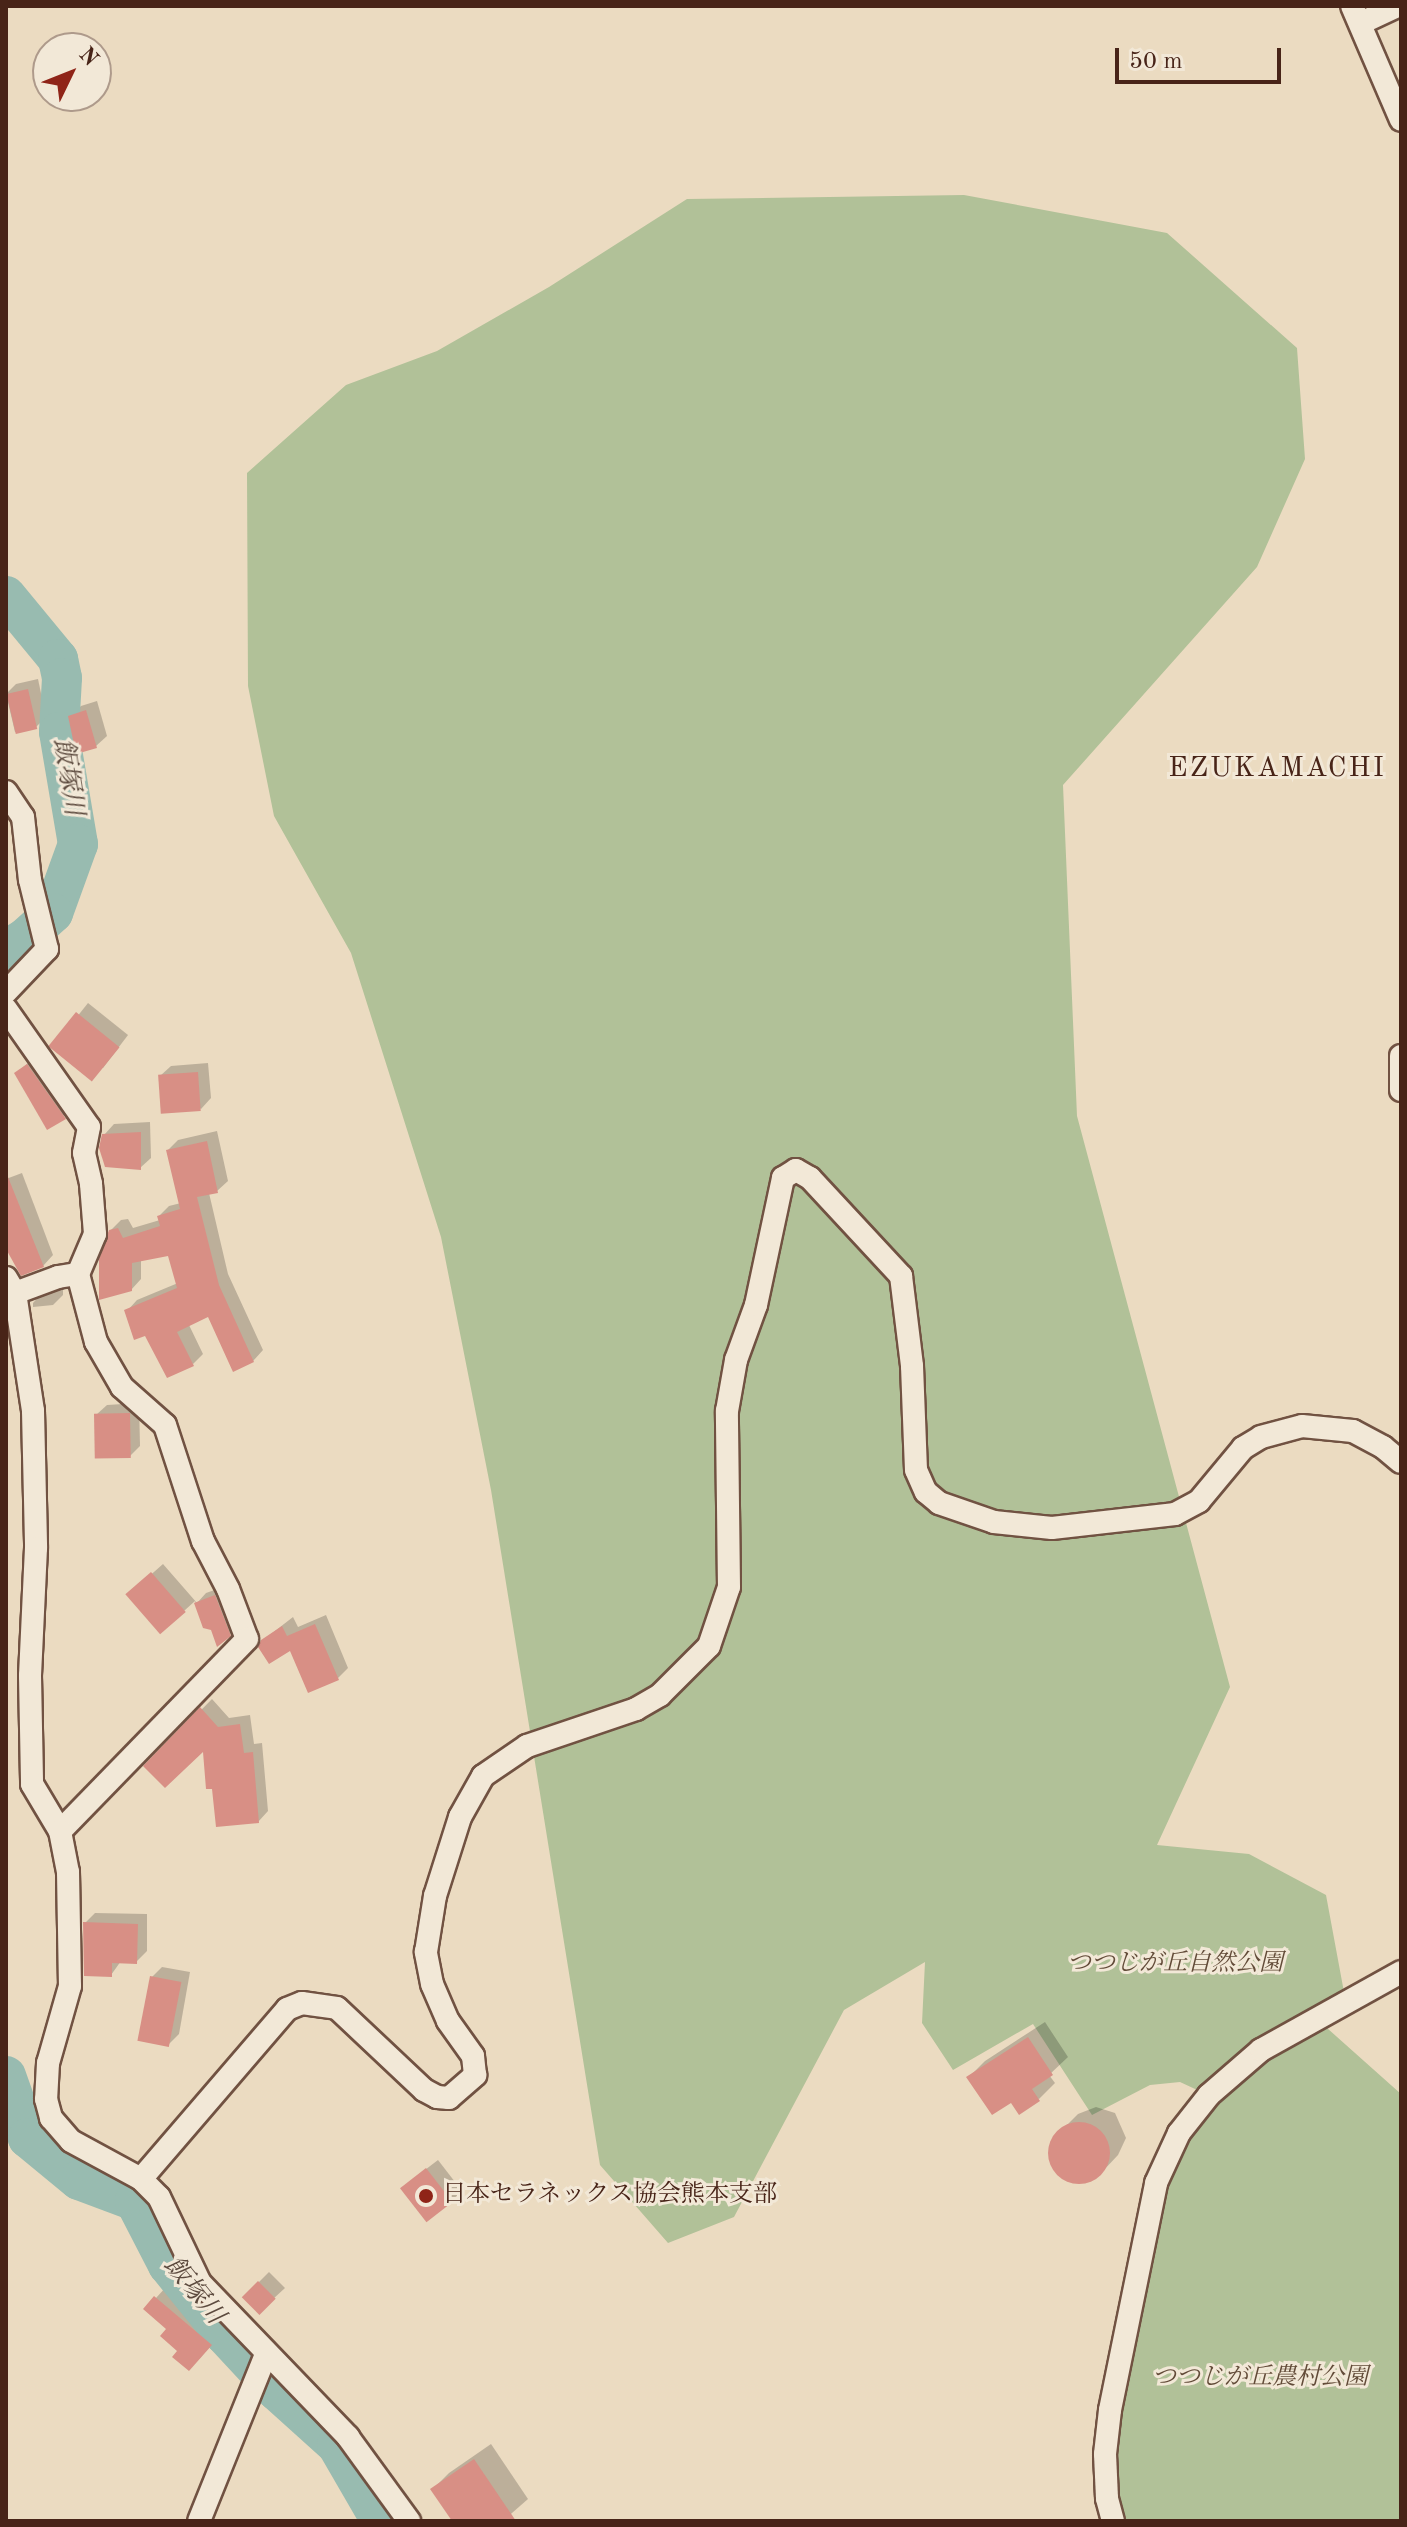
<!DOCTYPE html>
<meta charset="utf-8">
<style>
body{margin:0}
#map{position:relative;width:1407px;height:2527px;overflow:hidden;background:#ebdbc1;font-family:"Old Standard TT","Noto Serif JP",serif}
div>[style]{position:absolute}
.green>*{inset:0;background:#b1c198}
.shadow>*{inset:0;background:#0003}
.river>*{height:40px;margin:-20px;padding:0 20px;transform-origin:20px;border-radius:20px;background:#98bbb0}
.building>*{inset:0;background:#d88f85;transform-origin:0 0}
.round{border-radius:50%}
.roads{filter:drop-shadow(2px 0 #715242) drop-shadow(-2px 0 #715242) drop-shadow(0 2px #715242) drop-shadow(0 -2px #715242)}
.minor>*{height:22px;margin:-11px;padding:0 11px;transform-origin:11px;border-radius:11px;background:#f2e8d7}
.dots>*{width:22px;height:22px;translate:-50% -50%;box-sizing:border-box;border:4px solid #f2e8d7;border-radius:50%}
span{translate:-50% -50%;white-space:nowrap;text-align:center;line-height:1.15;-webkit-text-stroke:6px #f2e8d7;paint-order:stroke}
.park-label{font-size:24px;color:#624b38;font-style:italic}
.poi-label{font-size:24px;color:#482418}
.left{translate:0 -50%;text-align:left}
.water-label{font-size:26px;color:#5c4a3e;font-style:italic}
.quarter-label{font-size:28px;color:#482418;letter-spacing:2px}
.frame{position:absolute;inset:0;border:8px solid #482418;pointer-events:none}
.north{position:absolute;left:32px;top:32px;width:80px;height:80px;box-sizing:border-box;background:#f2e8d7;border:2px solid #ae9a8b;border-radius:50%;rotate:47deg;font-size:22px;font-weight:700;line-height:32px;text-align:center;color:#482418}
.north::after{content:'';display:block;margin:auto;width:28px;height:36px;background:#8f2418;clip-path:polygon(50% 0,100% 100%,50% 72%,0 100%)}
.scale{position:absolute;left:1115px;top:48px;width:166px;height:36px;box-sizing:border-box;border:4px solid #482418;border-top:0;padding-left:10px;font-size:24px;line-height:28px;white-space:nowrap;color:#482418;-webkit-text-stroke:6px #f2e8d7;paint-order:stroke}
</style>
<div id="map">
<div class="green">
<div style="clip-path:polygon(964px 195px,1167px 233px,1297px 348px,1305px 459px,1257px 567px,1063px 785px,1077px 1116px,1230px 1687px,1157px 1845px,1249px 1854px,1326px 1895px,1346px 2003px,1318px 2020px,1401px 2094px,1401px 2521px,1113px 2521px,1107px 2498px,1156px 2183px,1208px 2095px,1180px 2082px,1150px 2085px,1092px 2115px,1033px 2024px,953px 2070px,922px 2023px,925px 1962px,844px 2010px,734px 2217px,668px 2243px,600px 2165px,491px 1490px,441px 1237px,351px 953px,274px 816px,248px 686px,247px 473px,346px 385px,437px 351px,549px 287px,687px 199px)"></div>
</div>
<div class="shadow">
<div style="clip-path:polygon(38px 679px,46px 717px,36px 727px,15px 732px,6px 694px,16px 684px)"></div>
<div style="clip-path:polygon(97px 701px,107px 736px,96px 746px,70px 717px,81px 706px)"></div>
<div style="clip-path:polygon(88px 1003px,128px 1035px,103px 1068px,53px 1047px)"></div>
<div style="clip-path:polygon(38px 1055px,75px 1107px,48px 1127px,16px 1073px)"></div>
<div style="clip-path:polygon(208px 1063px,211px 1098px,201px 1109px,160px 1076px,171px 1066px)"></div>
<div style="clip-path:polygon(150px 1122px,151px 1158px,140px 1168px,104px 1135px,114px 1124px)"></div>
<div style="clip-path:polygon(217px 1131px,228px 1181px,217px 1191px,209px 1193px,228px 1274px,263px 1350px,253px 1361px,209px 1314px,189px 1325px,203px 1354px,193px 1364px,146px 1333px,127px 1311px,137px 1300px,178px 1283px,169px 1254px,141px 1259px,141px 1279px,131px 1290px,110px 1231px,121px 1220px,128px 1219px,133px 1228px,160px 1220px,159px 1216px,169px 1206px,181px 1203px,168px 1150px,178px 1140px)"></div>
<div style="clip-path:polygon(22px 1173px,53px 1255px,43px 1266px,6px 1244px,6px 1179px)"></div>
<div style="clip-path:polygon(63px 1285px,63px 1295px,53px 1305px,33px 1307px,33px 1303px,43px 1292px)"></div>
<div style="clip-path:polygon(139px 1403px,140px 1446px,130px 1456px,96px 1415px,107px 1405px)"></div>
<div style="clip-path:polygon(163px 1564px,197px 1603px,206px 1593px,226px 1586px,240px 1624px,219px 1645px,213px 1628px,204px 1627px,195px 1601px,163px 1630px,128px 1595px)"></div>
<div style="clip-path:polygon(326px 1615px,348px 1668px,338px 1678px,291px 1648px,262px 1641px,293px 1617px,298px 1627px)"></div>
<div style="clip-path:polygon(212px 1699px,229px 1718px,250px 1715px,254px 1744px,262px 1743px,268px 1811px,258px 1822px,214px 1787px,204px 1748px,146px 1766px)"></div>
<div style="clip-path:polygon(95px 1913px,147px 1914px,147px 1951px,136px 1962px,121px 1961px,111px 1975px,85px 1923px)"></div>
<div style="clip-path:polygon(162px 1967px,190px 1972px,179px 2034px,169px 2044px,152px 1977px)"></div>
<div style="clip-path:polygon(1045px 2022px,1068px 2057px,1049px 2075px,1055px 2083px,1039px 2099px,969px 2077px,985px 2061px)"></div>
<div style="clip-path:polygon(1096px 2107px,1115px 2113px,1126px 2138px,1118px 2155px,1102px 2172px,1077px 2182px,1060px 2174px,1051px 2158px,1054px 2138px,1078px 2114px)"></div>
<div style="clip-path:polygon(438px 2160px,462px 2191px,451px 2201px,413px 2179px)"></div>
<div style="clip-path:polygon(269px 2272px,285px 2288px,259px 2312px,259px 2282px)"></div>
<div style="clip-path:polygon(166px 2287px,221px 2334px,199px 2359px,180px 2351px,169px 2329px,146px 2309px)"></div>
<div style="clip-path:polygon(491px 2444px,528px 2499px,503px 2521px,462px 2521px,433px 2489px,449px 2473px)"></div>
</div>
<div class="river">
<div style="left:6px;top:596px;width:82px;rotate:50.5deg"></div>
<div style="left:58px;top:659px;width:19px;rotate:78deg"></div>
<div style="left:62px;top:678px;width:54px;rotate:93.2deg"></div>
<div style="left:59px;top:732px;width:114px;rotate:80.4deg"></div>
<div style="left:78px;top:844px;width:73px;rotate:109.9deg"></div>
<div style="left:53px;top:913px;width:39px;rotate:138deg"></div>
<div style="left:24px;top:939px;width:21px;rotate:149deg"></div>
<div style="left:6px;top:2076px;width:66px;rotate:70.5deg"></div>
<div style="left:28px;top:2138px;width:66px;rotate:39.5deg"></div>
<div style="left:79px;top:2180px;width:60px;rotate:20.6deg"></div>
<div style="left:135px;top:2201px;width:72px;rotate:62.7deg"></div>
<div style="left:168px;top:2265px;width:89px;rotate:50.9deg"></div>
<div style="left:224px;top:2334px;width:78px;rotate:47.1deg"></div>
<div style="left:277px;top:2391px;width:81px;rotate:42deg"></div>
<div style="left:337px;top:2445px;width:88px;rotate:59.9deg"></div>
</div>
<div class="building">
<div style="left:28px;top:689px;width:41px;height:22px;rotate:77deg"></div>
<div style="clip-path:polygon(86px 710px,97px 748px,76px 754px,68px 716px)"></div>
<div style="left:76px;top:1012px;width:56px;height:44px;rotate:39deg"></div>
<div style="clip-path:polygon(27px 1064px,66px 1119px,47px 1130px,14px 1073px)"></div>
<div style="left:198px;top:1072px;width:39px;height:40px;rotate:86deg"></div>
<div style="clip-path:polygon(141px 1132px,141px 1170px,105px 1167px,99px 1148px,102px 1134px)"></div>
<div style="clip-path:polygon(207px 1141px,218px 1193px,197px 1197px,219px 1285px,254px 1362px,233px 1372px,208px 1317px,177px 1332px,194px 1366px,167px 1378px,145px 1336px,134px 1340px,124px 1310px,177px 1288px,168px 1256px,132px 1263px,132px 1291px,99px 1300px,99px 1259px,109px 1230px,118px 1228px,123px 1238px,160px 1226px,157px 1216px,180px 1209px,166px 1150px)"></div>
<div style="clip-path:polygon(6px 1172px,44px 1267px,21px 1276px,6px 1249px)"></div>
<div style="left:130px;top:1413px;width:45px;height:36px;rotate:89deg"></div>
<div style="left:151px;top:1572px;width:53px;height:34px;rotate:49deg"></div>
<div style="clip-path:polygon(215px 1595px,231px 1636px,217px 1647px,211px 1630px,203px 1628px,194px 1603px)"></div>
<div style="clip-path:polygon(315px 1624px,339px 1680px,308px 1693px,290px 1651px,269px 1664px,258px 1647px,261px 1640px,282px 1626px,287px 1636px)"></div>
<div style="clip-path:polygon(200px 1707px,218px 1727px,240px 1724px,244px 1753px,253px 1752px,259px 1823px,216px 1827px,212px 1789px,206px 1789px,203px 1752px,165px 1788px,143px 1766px)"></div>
<div style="clip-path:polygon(83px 1922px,138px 1924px,137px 1964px,112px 1963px,112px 1977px,84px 1976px)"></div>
<div style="left:150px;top:1976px;width:32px;height:66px;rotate:11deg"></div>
<div style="clip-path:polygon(1028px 2037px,1053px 2075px,1032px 2089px,1040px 2101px,1019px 2115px,1011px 2103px,992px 2115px,966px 2077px)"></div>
<div class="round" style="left:1048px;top:2122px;width:62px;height:62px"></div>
<div style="left:426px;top:2168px;width:43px;height:33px;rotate:52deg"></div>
<div style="left:258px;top:2281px;width:25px;height:23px;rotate:45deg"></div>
<div style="clip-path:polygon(154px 2296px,212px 2345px,189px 2371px,172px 2357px,177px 2351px,160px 2336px,166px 2329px,143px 2309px)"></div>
<div style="clip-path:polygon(474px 2459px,516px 2521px,452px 2521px,430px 2489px)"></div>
</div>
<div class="roads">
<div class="minor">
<div style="left:1352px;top:6px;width:124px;rotate:66.7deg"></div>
<div style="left:1361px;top:23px;width:40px;rotate:-25deg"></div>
<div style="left:6px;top:792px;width:30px;rotate:56deg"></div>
<div style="left:23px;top:817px;width:63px;rotate:83.7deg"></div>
<div style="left:30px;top:880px;width:71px;rotate:76.2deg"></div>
<div style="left:47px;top:949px;width:59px;rotate:133.6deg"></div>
<div style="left:6px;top:1009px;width:144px;rotate:54.9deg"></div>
<div style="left:89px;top:1127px;width:26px;rotate:101deg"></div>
<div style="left:84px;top:1153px;width:32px;rotate:77deg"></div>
<div style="left:91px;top:1184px;width:50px;rotate:85.4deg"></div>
<div style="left:95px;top:1234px;width:43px;rotate:113deg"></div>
<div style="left:78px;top:1274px;width:70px;rotate:75.2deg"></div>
<div style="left:96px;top:1342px;width:52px;rotate:60deg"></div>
<div style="left:122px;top:1387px;width:57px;rotate:41.5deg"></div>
<div style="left:165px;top:1425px;width:122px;rotate:71.9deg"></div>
<div style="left:203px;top:1541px;width:54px;rotate:62.5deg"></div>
<div style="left:228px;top:1589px;width:53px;rotate:69.2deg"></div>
<div style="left:247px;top:1639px;width:268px;rotate:134.2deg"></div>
<div style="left:1401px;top:1056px;width:34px;rotate:90deg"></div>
<div style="left:6px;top:1278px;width:17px;rotate:59deg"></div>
<div style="left:15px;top:1293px;width:119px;rotate:81.3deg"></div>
<div style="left:33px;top:1411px;width:137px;rotate:88.7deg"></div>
<div style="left:36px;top:1548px;width:128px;rotate:92.7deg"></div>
<div style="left:30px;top:1676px;width:108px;rotate:88.9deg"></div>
<div style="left:32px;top:1784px;width:55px;rotate:59.2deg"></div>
<div style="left:60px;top:1831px;width:42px;rotate:79deg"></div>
<div style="left:68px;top:1872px;width:114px;rotate:89deg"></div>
<div style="left:70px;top:1986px;width:80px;rotate:105.9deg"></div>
<div style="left:48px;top:2063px;width:36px;rotate:93deg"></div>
<div style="left:46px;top:2099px;width:20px;rotate:75deg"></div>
<div style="left:51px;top:2118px;width:30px;rotate:49deg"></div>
<div style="left:71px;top:2141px;width:80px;rotate:28.5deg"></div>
<div style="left:141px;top:2179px;width:25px;rotate:45deg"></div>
<div style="left:159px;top:2197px;width:95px;rotate:64.5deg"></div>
<div style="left:200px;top:2283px;width:214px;rotate:46.1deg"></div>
<div style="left:348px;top:2437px;width:104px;rotate:54deg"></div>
<div style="left:15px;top:1293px;width:46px;rotate:-20.4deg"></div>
<div style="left:58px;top:1277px;width:20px;rotate:-9deg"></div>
<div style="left:141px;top:2179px;width:224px;rotate:-49.3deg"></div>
<div style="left:287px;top:2009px;width:16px;rotate:-22deg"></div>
<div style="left:302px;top:2003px;width:35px;rotate:8deg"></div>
<div style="left:337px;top:2008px;width:120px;rotate:43.3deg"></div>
<div style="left:424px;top:2090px;width:15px;rotate:28deg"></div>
<div style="left:437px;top:2097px;width:12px;rotate:5deg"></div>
<div style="left:449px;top:2098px;width:35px;rotate:-41deg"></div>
<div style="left:475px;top:2075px;width:19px;rotate:-96deg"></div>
<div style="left:473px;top:2056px;width:43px;rotate:-125.5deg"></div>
<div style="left:448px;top:2021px;width:40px;rotate:-113.4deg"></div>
<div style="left:432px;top:1984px;width:33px;rotate:-101deg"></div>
<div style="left:426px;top:1952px;width:57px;rotate:-80.9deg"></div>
<div style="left:435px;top:1896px;width:83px;rotate:-72.4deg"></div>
<div style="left:460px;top:1817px;width:47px;rotate:-60.7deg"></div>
<div style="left:483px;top:1776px;width:53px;rotate:-34.3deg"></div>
<div style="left:527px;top:1746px;width:115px;rotate:-18.7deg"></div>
<div style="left:636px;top:1709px;width:28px;rotate:-30deg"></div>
<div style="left:660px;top:1695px;width:69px;rotate:-45deg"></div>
<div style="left:709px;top:1646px;width:62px;rotate:-71.3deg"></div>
<div style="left:729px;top:1587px;width:176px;rotate:-90.7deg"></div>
<div style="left:727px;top:1411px;width:52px;rotate:-80deg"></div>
<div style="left:736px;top:1360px;width:59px;rotate:-70deg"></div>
<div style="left:756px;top:1305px;width:130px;rotate:-78deg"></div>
<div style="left:783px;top:1178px;width:15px;rotate:-32deg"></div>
<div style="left:796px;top:1170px;width:16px;rotate:30deg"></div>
<div style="left:810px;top:1178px;width:134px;rotate:47.1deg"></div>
<div style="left:901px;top:1276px;width:91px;rotate:83deg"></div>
<div style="left:912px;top:1366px;width:104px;rotate:87.8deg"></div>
<div style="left:916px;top:1470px;width:24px;rotate:66deg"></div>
<div style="left:926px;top:1492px;width:17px;rotate:40deg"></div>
<div style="left:939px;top:1503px;width:58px;rotate:19.1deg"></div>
<div style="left:994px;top:1522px;width:58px;rotate:5.9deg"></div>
<div style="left:1052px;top:1528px;width:124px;rotate:-6.5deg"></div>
<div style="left:1175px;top:1514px;width:27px;rotate:-28deg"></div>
<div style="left:1199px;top:1501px;width:69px;rotate:-50.3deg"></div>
<div style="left:1243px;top:1448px;width:21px;rotate:-31deg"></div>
<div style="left:1261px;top:1437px;width:42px;rotate:-15deg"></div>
<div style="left:1302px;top:1426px;width:51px;rotate:5.6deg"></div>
<div style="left:1353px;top:1431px;width:34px;rotate:28deg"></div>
<div style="left:1383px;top:1447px;width:23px;rotate:40deg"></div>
<div style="left:199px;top:2521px;width:180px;rotate:-68.1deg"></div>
<div style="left:1113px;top:2521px;width:24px;rotate:-105deg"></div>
<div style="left:1107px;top:2498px;width:44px;rotate:-92.6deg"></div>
<div style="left:1105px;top:2454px;width:44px;rotate:-83.5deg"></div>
<div style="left:1110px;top:2410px;width:232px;rotate:-78.5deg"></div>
<div style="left:1156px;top:2183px;width:55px;rotate:-65.3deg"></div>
<div style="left:1179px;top:2133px;width:48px;rotate:-51.7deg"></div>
<div style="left:1209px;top:2095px;width:69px;rotate:-40.9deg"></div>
<div style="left:1261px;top:2050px;width:160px;rotate:-29.1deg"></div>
</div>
</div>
<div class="dots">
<div style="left:426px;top:2196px;background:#8f2418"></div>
</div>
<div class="park-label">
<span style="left:1175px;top:1965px">つつじが丘自然公園</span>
<span style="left:1260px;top:2379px">つつじが丘農村公園</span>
</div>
<div class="poi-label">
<span class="left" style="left:442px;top:2196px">日本セラネックス協会熊本支部</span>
</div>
<div class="water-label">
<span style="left:67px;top:777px;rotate:81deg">飯塚川</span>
<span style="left:193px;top:2291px;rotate:51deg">飯塚川</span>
</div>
<div class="quarter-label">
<span style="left:1277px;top:769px">EZUKAMACHI</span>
</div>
<div class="frame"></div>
<div class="north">N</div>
<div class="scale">50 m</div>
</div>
